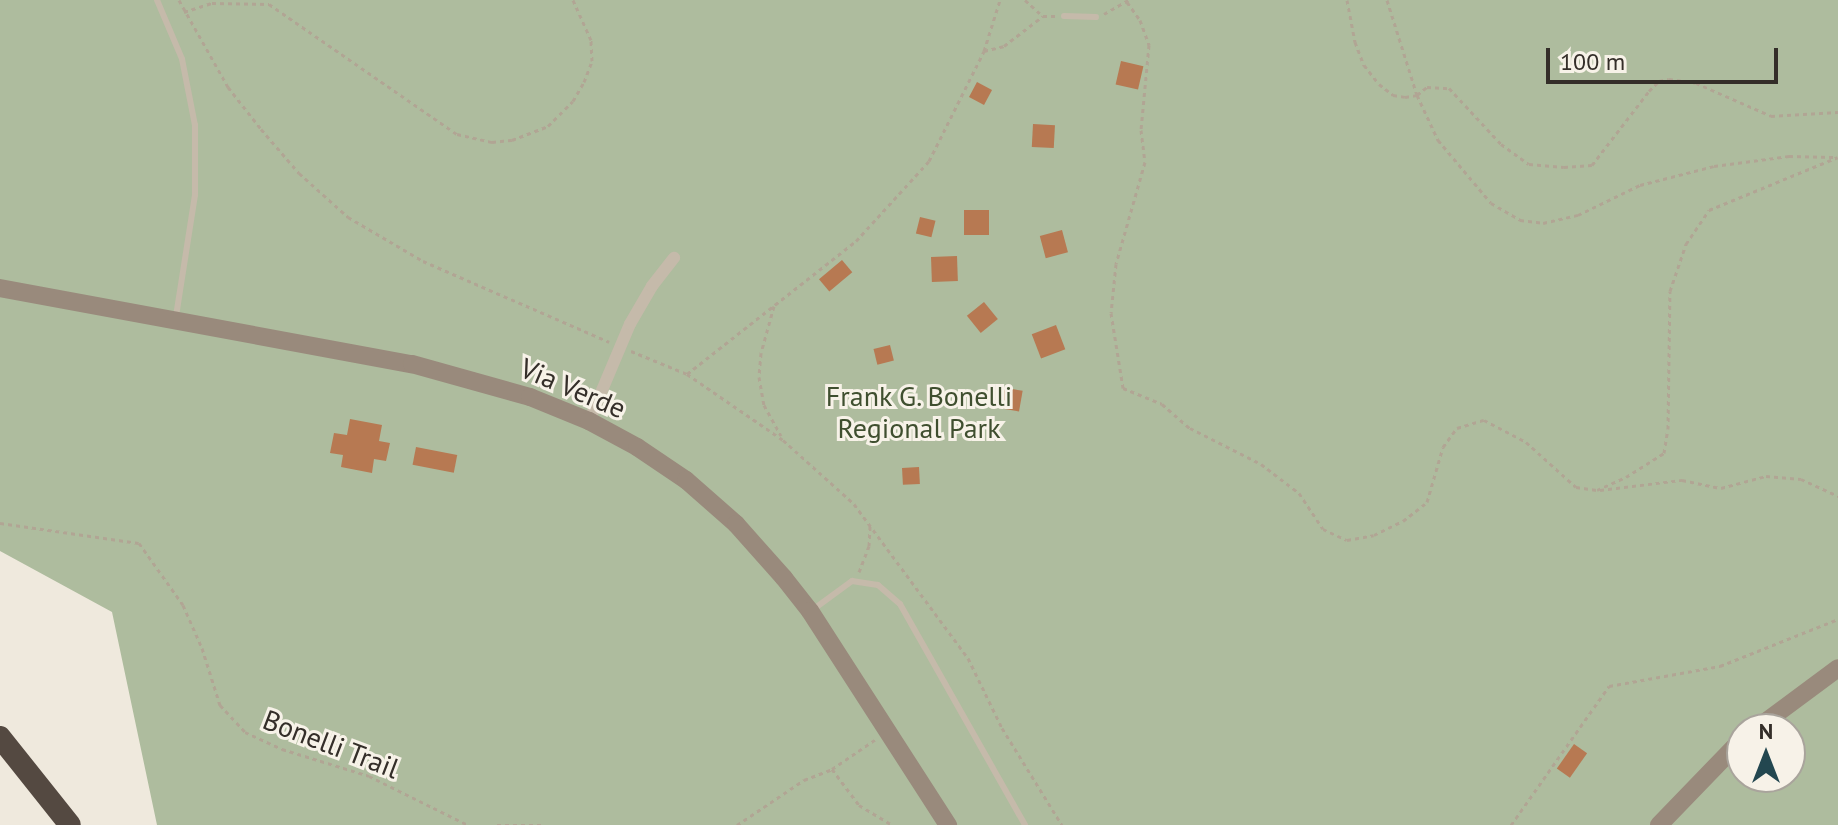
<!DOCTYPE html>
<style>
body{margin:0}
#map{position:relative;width:1838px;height:825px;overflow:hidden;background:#efe9dd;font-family:"PT Sans",sans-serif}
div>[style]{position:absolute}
.green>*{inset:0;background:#aebc9e}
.building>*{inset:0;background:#b77952;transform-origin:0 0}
.path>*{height:3px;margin-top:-1.5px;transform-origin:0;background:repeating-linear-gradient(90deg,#b1a594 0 4px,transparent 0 8px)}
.service>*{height:6px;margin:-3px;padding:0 3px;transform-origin:3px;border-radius:3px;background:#c5baaa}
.minor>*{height:12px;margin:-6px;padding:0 6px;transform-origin:6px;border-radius:6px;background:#c5baaa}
.secondary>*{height:18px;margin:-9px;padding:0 9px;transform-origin:9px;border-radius:9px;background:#998a7c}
.motorway>*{height:22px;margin:-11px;padding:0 11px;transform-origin:11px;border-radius:11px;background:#544941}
span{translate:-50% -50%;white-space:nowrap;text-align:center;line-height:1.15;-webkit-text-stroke:6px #f7f2e8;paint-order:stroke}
.street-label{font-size:28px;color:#342e29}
.park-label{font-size:28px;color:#3f4f2f}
.north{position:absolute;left:1726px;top:713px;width:80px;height:80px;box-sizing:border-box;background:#f7f2e8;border:2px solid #a9a49c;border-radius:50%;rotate:0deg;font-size:22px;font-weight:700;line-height:32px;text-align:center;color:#342e29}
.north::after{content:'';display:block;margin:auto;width:28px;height:36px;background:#234750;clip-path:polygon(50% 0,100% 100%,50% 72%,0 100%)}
.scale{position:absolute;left:1546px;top:48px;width:232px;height:36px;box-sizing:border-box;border:4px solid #342e29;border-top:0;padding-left:10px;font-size:24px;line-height:28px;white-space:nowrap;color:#342e29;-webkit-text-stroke:6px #f7f2e8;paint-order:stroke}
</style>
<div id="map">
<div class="green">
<div style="clip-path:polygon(evenodd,0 0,1838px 0,1838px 825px,157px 825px,112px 612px,0 551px,0 0,1742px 729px,1790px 729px,1790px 777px,1742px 777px,1742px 729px)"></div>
</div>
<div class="building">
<div style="left:1121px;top:61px;width:23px;height:24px;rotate:13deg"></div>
<div style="left:977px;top:82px;width:17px;height:17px;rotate:28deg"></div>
<div style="left:1033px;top:124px;width:22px;height:23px;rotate:3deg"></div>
<div style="left:964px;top:210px;width:25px;height:25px"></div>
<div style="left:920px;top:217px;width:16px;height:17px;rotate:14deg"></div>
<div style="left:1062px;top:230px;width:23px;height:23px;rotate:75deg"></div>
<div style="left:957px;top:256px;width:25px;height:26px;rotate:88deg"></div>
<div style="left:842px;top:260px;width:16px;height:30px;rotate:50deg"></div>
<div style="left:984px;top:302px;width:22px;height:22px;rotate:51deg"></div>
<div style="left:1056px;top:325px;width:26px;height:26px;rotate:69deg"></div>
<div style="left:890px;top:345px;width:16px;height:17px;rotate:76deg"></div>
<div style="left:1001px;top:387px;width:22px;height:21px;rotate:10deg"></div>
<div style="clip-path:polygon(350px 419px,382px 425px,379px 441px,390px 443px,386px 461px,374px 459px,372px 473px,341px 467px,343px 455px,330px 453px,334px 433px,347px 435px)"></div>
<div style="left:416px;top:447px;width:42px;height:18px;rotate:11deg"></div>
<div style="left:919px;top:467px;width:17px;height:17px;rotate:87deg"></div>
<div style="left:1574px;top:744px;width:16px;height:30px;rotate:35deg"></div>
</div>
<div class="path">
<div style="left:179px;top:0;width:100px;rotate:60.6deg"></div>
<div style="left:228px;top:87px;width:53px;rotate:51.8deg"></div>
<div style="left:261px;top:129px;width:58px;rotate:49.2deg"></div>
<div style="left:299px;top:173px;width:66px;rotate:41.9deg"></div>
<div style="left:348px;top:217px;width:87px;rotate:30.4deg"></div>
<div style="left:423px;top:261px;width:203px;rotate:23.5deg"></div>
<div style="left:1025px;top:0;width:24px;rotate:42deg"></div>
<div style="left:1043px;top:16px;width:12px"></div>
<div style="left:1347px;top:0;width:43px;rotate:79.2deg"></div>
<div style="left:1355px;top:42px;width:25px;rotate:69deg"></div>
<div style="left:1364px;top:65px;width:24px;rotate:52deg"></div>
<div style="left:1379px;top:84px;width:18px;rotate:38deg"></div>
<div style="left:1393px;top:95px;width:12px;rotate:9deg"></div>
<div style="left:1405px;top:97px;width:12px;rotate:-9deg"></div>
<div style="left:1417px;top:95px;width:13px;rotate:-39deg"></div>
<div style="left:1427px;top:87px;width:22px;rotate:3deg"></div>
<div style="left:1449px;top:88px;width:76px;rotate:47.1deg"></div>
<div style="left:1501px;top:144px;width:34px;rotate:36deg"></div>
<div style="left:1529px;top:164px;width:35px;rotate:5deg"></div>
<div style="left:1564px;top:167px;width:28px;rotate:-4deg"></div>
<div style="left:1592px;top:165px;width:93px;rotate:-52.4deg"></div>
<div style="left:1649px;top:91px;width:14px;rotate:-45deg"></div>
<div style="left:1659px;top:81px;width:10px;rotate:-11deg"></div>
<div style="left:1669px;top:79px;width:27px;rotate:8deg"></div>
<div style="left:1696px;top:83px;width:82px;rotate:23.7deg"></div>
<div style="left:1771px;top:116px;width:67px;rotate:-3.4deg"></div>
<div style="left:1387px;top:0;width:100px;rotate:72.5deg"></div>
<div style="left:1417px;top:95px;width:50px;rotate:65deg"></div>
<div style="left:1438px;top:140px;width:82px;rotate:49.9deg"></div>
<div style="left:1491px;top:203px;width:34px;rotate:30deg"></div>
<div style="left:1520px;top:220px;width:23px;rotate:7deg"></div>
<div style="left:1543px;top:223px;width:36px;rotate:-13deg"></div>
<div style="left:1578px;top:215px;width:69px;rotate:-25.8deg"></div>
<div style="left:1640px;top:185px;width:76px;rotate:-14.4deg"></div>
<div style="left:1714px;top:166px;width:76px;rotate:-7.6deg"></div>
<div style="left:1789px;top:156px;width:44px;rotate:1.3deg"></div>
<div style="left:1127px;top:2px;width:22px;rotate:54deg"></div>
<div style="left:1140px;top:20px;width:27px;rotate:70deg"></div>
<div style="left:1149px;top:45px;width:85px;rotate:95.4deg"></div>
<div style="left:1141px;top:130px;width:32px;rotate:83deg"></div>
<div style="left:1145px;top:162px;width:106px;rotate:105.9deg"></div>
<div style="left:1116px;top:264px;width:49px;rotate:95.8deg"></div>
<div style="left:1111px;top:313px;width:76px;rotate:80.9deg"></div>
<div style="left:1123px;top:388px;width:42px;rotate:22.3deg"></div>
<div style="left:1162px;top:404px;width:37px;rotate:41deg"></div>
<div style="left:1190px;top:428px;width:80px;rotate:26.9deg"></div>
<div style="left:1261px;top:464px;width:48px;rotate:37.3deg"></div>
<div style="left:1299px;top:493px;width:43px;rotate:56.3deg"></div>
<div style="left:1323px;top:529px;width:26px;rotate:25deg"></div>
<div style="left:1347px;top:540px;width:27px;rotate:-10deg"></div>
<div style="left:1374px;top:535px;width:32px;rotate:-26deg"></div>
<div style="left:1403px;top:521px;width:31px;rotate:-38deg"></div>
<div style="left:1427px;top:502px;width:57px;rotate:-73.8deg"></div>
<div style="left:1443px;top:447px;width:24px;rotate:-54deg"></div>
<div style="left:1457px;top:428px;width:28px;rotate:-17deg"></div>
<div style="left:1484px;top:420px;width:47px;rotate:27.6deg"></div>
<div style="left:1526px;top:442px;width:67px;rotate:42deg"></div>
<div style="left:1576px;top:487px;width:21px;rotate:8deg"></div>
<div style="left:1597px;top:490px;width:32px;rotate:-24deg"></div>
<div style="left:1626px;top:477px;width:45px;rotate:-32.3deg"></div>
<div style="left:1664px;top:453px;width:24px;rotate:-81deg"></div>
<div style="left:1668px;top:429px;width:138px;rotate:-89.2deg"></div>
<div style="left:1670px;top:291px;width:50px;rotate:-71.2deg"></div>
<div style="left:1686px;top:244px;width:41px;rotate:-55.9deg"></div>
<div style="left:1709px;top:210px;width:139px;rotate:-22.3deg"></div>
<div style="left:184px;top:12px;width:29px;rotate:-18deg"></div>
<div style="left:212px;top:3px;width:57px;rotate:1deg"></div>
<div style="left:269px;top:4px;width:229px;rotate:34.7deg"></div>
<div style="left:457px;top:134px;width:36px;rotate:13deg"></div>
<div style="left:492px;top:142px;width:20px;rotate:-6deg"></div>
<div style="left:512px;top:140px;width:39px;rotate:-21deg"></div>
<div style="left:548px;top:126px;width:35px;rotate:-45deg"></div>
<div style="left:573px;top:101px;width:22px;rotate:-60deg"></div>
<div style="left:584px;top:82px;width:22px;rotate:-69deg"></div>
<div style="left:592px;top:61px;width:21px;rotate:-93deg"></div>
<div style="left:591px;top:40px;width:44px;rotate:-114.2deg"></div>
<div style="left:1104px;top:14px;width:28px;rotate:-30deg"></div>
<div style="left:984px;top:51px;width:21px;rotate:-14deg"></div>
<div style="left:1004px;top:46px;width:49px;rotate:-37.6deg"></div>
<div style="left:774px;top:306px;width:49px;rotate:105.5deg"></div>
<div style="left:761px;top:353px;width:24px;rotate:95deg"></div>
<div style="left:759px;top:377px;width:28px;rotate:80deg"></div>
<div style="left:764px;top:405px;width:35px;rotate:61deg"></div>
<div style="left:631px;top:351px;width:61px;rotate:22.3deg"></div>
<div style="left:687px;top:374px;width:116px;rotate:34.5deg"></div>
<div style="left:783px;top:440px;width:96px;rotate:42deg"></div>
<div style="left:854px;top:504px;width:192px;rotate:53.5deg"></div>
<div style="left:968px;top:658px;width:78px;rotate:64.1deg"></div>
<div style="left:1002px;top:728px;width:114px;rotate:58.3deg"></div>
<div style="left:687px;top:374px;width:215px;rotate:-38.2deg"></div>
<div style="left:856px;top:241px;width:108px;rotate:-47.6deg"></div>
<div style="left:929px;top:161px;width:123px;rotate:-63.4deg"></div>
<div style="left:984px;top:51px;width:53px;rotate:-72.6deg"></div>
<div style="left:1600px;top:490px;width:83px;rotate:-7deg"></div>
<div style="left:1682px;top:480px;width:40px;rotate:12deg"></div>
<div style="left:1721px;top:488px;width:47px;rotate:-14.9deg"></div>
<div style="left:1766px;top:476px;width:35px;rotate:5deg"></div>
<div style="left:1801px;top:479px;width:41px;rotate:24.7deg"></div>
<div style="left:0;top:523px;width:140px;rotate:8.2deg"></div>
<div style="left:139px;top:543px;width:76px;rotate:54.6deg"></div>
<div style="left:183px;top:605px;width:47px;rotate:66.2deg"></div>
<div style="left:202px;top:648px;width:60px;rotate:72.5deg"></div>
<div style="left:220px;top:705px;width:37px;rotate:47deg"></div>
<div style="left:245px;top:732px;width:41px;rotate:24.7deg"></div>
<div style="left:282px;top:749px;width:91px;rotate:17.2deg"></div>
<div style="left:369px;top:776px;width:110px;rotate:26.3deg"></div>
<div style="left:859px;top:572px;width:28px;rotate:-69deg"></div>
<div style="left:869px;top:546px;width:20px;rotate:-87deg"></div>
<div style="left:832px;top:769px;width:45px;rotate:53.1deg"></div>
<div style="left:859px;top:805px;width:39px;rotate:31deg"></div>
<div style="left:497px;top:825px;width:44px"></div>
<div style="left:737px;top:825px;width:81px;rotate:-33.9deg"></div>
<div style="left:804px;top:780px;width:30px;rotate:-21deg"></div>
<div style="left:832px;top:769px;width:53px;rotate:-34.3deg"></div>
<div style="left:1511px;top:825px;width:170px;rotate:-54.8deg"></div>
<div style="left:1609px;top:686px;width:113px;rotate:-10.2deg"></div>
<div style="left:1720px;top:666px;width:127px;rotate:-21.7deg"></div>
</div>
<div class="service">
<div style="left:157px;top:0;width:64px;rotate:67deg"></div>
<div style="left:182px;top:59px;width:67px;rotate:78.9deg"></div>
<div style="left:195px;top:125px;width:70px;rotate:90deg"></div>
<div style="left:195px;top:195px;width:122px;rotate:98.9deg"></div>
<div style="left:1064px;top:16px;width:32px;rotate:2deg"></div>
<div style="left:811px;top:611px;width:51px;rotate:-36.2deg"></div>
<div style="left:852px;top:581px;width:26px;rotate:9deg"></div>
<div style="left:878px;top:585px;width:29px;rotate:41deg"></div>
<div style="left:900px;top:604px;width:254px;rotate:60.5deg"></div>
</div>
<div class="minor">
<div style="left:589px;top:421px;width:105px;rotate:-67.1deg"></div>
<div style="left:630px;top:324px;width:44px;rotate:-59.9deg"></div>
<div style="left:652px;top:286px;width:36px;rotate:-52deg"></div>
</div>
<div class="secondary">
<div style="left:0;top:288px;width:419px;rotate:10.5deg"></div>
<div style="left:412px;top:364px;width:123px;rotate:15.6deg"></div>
<div style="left:530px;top:397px;width:64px;rotate:22.1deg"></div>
<div style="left:589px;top:421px;width:55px;rotate:28.4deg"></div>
<div style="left:637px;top:447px;width:59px;rotate:34deg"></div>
<div style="left:686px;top:480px;width:67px;rotate:41.3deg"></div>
<div style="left:736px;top:524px;width:72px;rotate:48.4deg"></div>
<div style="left:784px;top:578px;width:42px;rotate:51.8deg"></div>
<div style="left:810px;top:611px;width:255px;rotate:57.2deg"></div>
<div style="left:1756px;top:729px;width:102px;rotate:-36.6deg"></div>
<div style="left:1659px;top:825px;width:120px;rotate:-46deg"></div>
</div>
<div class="motorway">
<div style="left:0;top:737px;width:112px;rotate:51.5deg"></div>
</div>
<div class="street-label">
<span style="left:573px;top:388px;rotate:23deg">Via Verde</span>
<span style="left:331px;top:744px;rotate:21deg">Bonelli Trail</span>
</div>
<div class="park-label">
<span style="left:919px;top:412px">Frank G. Bonelli<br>Regional Park</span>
</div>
<div class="north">N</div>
<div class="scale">100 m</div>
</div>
